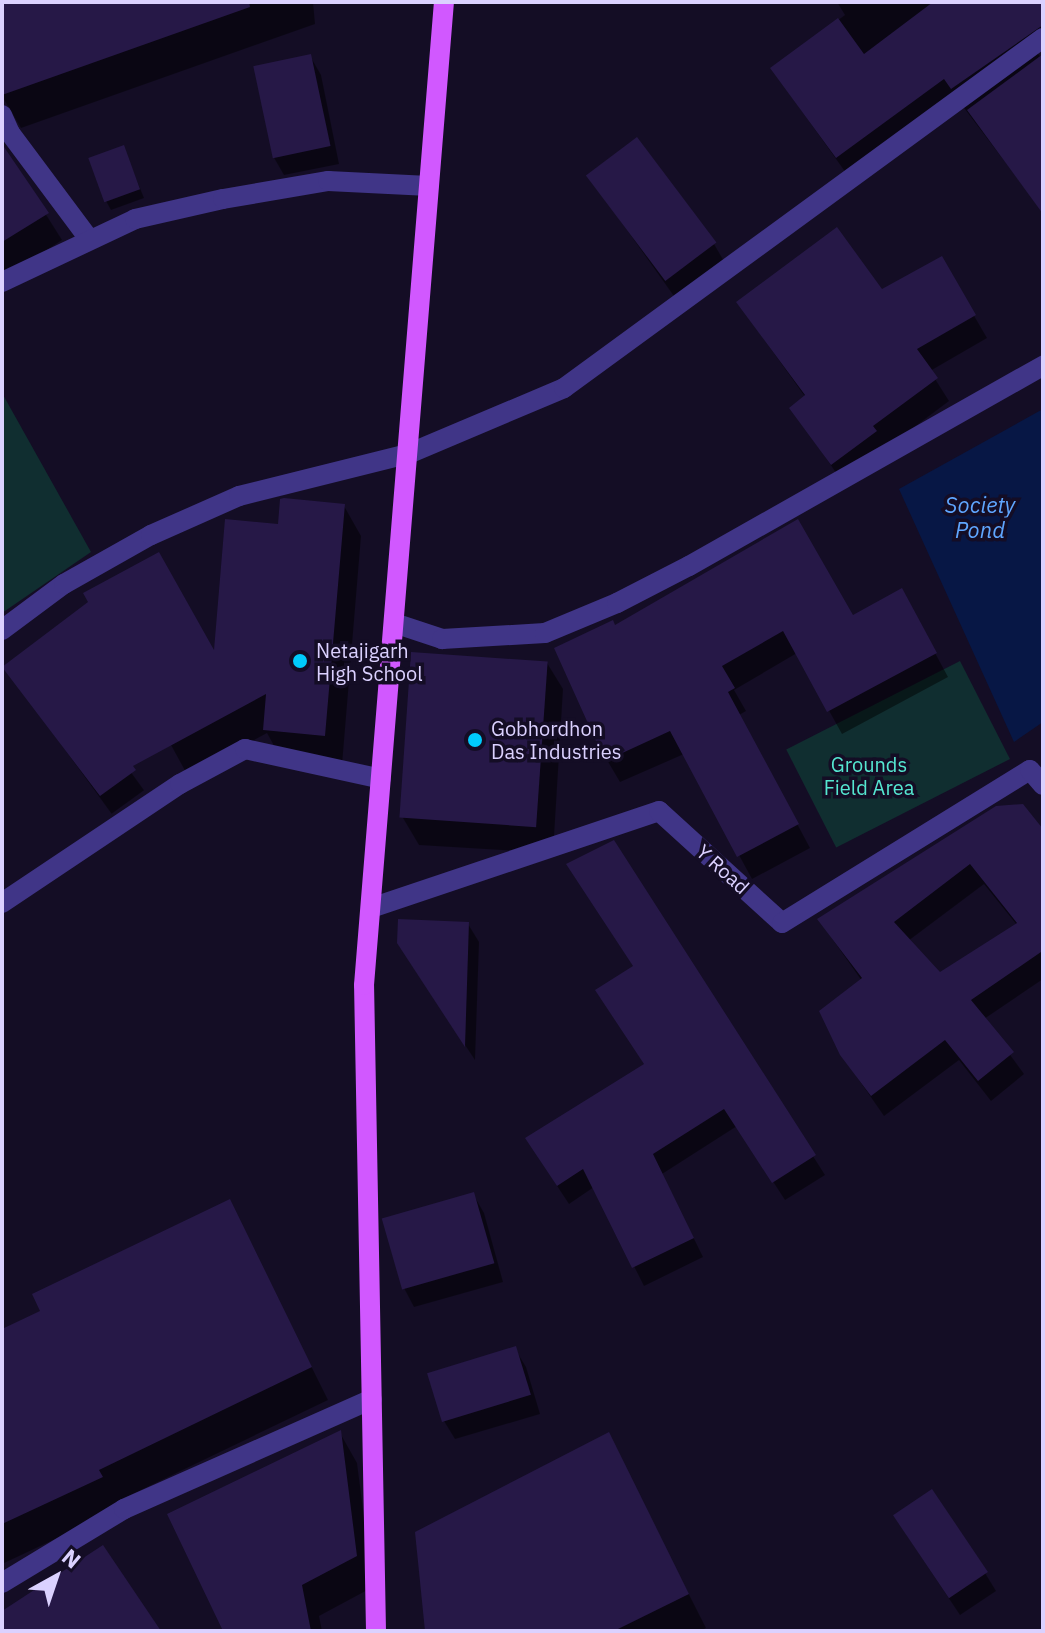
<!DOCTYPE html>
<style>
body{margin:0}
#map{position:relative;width:1045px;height:1633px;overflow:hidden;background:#140d25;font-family:"IBM Plex Sans",sans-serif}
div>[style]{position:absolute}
.green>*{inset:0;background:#102e30;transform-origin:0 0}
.water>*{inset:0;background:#071745}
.shadow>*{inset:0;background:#0007;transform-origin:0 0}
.building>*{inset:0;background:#261847;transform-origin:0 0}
.minor>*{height:20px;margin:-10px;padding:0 10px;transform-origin:10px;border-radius:10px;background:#403587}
.major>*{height:20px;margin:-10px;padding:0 10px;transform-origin:10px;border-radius:10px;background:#d158ff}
.dots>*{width:22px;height:22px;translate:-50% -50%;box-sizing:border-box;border:4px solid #140d25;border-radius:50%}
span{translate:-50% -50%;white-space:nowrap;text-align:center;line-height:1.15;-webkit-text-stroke:7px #140d25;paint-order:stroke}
.poi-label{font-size:20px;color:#dbd1ff}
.left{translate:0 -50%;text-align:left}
.park-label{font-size:20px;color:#55e7d1}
.street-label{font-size:20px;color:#dbd1ff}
.water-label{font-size:22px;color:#5fa6ff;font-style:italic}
.frame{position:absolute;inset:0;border:4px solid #dbd1ff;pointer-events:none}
.north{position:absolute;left:16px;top:1537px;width:80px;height:80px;-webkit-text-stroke:6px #140d25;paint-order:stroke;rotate:40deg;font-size:22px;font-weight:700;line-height:32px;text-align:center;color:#dbd1ff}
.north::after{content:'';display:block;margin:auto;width:28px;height:36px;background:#dbd1ff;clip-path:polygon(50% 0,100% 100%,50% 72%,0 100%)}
</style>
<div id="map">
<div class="green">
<div style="clip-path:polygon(2px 393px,91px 552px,2px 613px)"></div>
<div style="left:960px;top:661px;width:110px;height:195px;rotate:63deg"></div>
</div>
<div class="water">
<div style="clip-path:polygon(1043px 409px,1043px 722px,1014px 742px,899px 489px)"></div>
</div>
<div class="shadow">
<div style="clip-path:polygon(2px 2px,313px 2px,315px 24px,21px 128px,2px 96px)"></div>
<div style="clip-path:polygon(837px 2px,1043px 2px,1043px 35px,1030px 44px,1043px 60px,1043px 212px,958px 100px,851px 180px,772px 69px,845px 15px)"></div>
<div style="clip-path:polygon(310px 56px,321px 75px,339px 164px,284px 175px,273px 156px)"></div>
<div style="clip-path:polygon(2px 145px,62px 240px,2px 279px)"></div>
<div style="clip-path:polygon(123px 147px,144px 198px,111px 210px,106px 201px)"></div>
<div style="clip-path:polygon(588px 175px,714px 244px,725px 263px,676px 299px)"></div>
<div style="clip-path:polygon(941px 259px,987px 338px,930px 371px,949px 401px,885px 449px,845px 486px,792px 408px,806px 398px,738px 303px,882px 292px)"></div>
<div style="clip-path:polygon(344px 506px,361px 536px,342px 765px,282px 760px,267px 733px,188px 776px,171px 745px,279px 526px)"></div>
<div style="clip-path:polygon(914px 614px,948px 677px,842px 734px,797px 653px,734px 690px,746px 711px,739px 715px,810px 848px,752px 879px,684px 754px,620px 782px,607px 760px,615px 627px)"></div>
<div style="left:37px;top:643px;width:182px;height:40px;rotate:54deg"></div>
<div style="clip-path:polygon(547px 663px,563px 689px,553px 853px,419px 845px,403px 818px)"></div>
<div style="clip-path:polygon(evenodd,1043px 832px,1043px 979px,984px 1019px,1024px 1074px,991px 1101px,959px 1060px,884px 1116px,841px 1054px,862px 981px,819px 920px,1043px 832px,984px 884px,1017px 925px,940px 975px,908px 941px,984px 884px)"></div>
<div style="clip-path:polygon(613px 842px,825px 1175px,785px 1200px,737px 1126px,662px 1174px,703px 1257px,644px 1286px,594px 1187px,569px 1204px,538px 1157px,646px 1065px,634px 967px,569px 865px)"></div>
<div style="clip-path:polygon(468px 924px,479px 942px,475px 1060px,410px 962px)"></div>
<div style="clip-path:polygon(473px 1194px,484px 1213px,503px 1282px,414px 1307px,404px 1288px)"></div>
<div style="clip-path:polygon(229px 1201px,328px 1400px,116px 1502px,119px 1509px,2px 1564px,2px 1331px,42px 1312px)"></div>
<div style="clip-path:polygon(515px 1349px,526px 1367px,540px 1414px,455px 1439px,444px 1421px,430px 1374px)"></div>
<div style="clip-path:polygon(340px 1433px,357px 1463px,373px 1587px,319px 1616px,322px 1631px,225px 1631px)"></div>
<div style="clip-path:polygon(608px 1435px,706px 1628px,700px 1631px,427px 1631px)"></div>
<div style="clip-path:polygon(906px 1534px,985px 1573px,996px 1591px,960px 1615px)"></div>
</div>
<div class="building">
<div style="clip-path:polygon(2px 2px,249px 2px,250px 7px,2px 95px)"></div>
<div style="clip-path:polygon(933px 2px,1043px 2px,1043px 25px,951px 89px,944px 79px,836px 158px,770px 68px,838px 18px,864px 54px)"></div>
<div style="left:311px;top:54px;width:94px;height:59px;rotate:78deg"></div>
<div style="clip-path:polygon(1043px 54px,1043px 214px,967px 110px)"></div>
<div style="left:637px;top:137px;width:132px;height:64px;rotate:53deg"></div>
<div style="clip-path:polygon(2px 144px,49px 213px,2px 242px)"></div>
<div style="left:124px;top:145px;width:47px;height:38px;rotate:70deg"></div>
<div style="clip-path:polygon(837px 227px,882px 289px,942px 256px,976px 315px,917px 349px,938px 378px,873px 426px,877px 431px,831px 465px,789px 408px,805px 395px,736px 302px)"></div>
<div style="clip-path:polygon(284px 498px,345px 504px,325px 736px,263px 730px,266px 694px,133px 766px,136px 770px,100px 796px,2px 667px,88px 602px,83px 593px,159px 552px,214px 650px,225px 519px,278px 524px,280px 499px)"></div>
<div style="clip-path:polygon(798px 519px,853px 615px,902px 588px,937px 653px,827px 712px,783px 631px,722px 666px,735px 688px,728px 692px,799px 824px,737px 857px,670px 731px,605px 761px,554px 648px,613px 620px,615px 625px)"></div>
<div style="left:411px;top:652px;width:137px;height:166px;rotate:4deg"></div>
<div style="clip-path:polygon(evenodd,1023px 804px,1043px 829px,1043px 955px,1041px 952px,971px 1000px,1014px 1052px,978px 1081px,945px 1040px,871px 1096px,840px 1055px,819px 1011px,862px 978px,817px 919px,996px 806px,1023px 804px,970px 864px,1017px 923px,940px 972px,894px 922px,970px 864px)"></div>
<div style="clip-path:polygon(614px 840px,816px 1155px,772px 1183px,724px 1109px,653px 1154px,694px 1238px,632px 1268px,583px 1169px,557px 1186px,525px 1138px,644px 1064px,595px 990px,633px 966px,566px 864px)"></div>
<div style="clip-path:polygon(398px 919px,469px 922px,465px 1047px,397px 943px)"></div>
<div style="left:474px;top:1192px;width:74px;height:96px;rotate:74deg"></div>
<div style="clip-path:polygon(230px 1199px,312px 1367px,99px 1470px,103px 1477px,2px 1524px,2px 1329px,40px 1311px,32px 1294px)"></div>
<div style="left:516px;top:1346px;width:51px;height:93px;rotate:73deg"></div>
<div style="clip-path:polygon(341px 1430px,357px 1556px,302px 1585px,311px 1631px,223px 1631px,167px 1514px)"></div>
<div style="clip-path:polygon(609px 1432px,689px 1594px,614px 1631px,425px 1631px,415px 1532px)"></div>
<div style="left:932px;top:1489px;width:100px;height:47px;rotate:56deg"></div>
<div style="clip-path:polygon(103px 1545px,161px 1631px,2px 1631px,2px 1611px)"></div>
</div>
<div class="minor">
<div style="left:2px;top:115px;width:20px;rotate:66deg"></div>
<div style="left:10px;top:133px;width:132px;rotate:53.3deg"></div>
<div style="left:2px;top:282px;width:147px;rotate:-25.3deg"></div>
<div style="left:135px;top:219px;width:90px;rotate:-12.8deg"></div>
<div style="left:223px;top:199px;width:107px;rotate:-9.7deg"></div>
<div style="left:328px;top:181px;width:101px;rotate:2.8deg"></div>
<div style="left:394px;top:623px;width:51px;rotate:18.4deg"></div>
<div style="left:442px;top:639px;width:103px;rotate:-3.3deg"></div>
<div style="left:545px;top:633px;width:78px;rotate:-22.6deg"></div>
<div style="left:617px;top:603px;width:81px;rotate:-27.2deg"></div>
<div style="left:689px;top:566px;width:407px;rotate:-29.5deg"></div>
<div style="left:2px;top:630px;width:77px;rotate:-36.6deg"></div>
<div style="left:64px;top:584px;width:100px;rotate:-29.4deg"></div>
<div style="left:151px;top:535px;width:96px;rotate:-23.9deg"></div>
<div style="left:239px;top:496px;width:174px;rotate:-14deg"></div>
<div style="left:408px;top:454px;width:169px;rotate:-22.9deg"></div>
<div style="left:564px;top:388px;width:593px;rotate:-36.16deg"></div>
<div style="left:2px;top:903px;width:214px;rotate:-33.8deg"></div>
<div style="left:180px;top:784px;width:74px;rotate:-28.3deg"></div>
<div style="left:245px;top:749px;width:139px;rotate:12.4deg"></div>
<div style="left:371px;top:908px;width:304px;rotate:-18.6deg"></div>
<div style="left:659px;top:811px;width:166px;rotate:42.3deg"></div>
<div style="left:782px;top:923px;width:291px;rotate:-31.7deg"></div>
<div style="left:1030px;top:770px;width:20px;rotate:49deg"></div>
<div style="left:2px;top:1583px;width:143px;rotate:-31.2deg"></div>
<div style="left:124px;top:1509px;width:271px;rotate:-23.9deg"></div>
</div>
<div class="major">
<div style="left:376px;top:1631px;width:646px;rotate:-91.06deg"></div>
<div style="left:364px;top:985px;width:986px;rotate:-85.35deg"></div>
</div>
<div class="dots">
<div style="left:300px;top:661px;background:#00cbfc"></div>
<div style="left:475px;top:740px;background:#00cbfc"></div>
</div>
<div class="poi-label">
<span class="left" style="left:316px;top:662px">Netajigarh<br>High School</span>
<span class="left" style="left:491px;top:740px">Gobhordhon<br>Das Industries</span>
</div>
<div class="park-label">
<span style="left:869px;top:776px">Grounds<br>Field Area</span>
</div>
<div class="street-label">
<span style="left:723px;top:869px;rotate:42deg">Y Road</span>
</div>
<div class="water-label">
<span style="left:980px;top:517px">Society<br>Pond</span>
</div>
<div class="frame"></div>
<div class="north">N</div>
</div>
